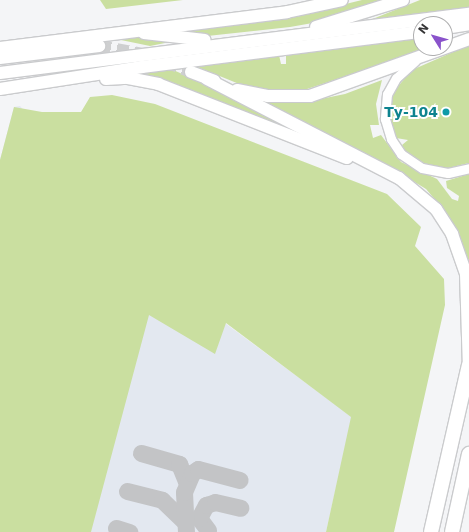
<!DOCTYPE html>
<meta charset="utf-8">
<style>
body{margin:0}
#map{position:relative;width:469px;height:532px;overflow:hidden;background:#f4f5f7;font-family:"DejaVu Sans",sans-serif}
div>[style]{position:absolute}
.built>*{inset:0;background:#e3e8f0}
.green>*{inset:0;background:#cadfa0}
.taxiway>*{height:17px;margin:-8.5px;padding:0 8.5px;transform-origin:8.5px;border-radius:8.5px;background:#c3c4c6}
.major-tunnel>*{height:12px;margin-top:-6px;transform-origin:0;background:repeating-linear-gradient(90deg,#cecfd0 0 12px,transparent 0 18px)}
.roads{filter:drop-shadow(1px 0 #cacbcd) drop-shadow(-1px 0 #cacbcd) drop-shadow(0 1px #cacbcd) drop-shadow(0 -1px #cacbcd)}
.minor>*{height:9px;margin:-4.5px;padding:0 4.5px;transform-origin:4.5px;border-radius:4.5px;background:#fff}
.major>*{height:12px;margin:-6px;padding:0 6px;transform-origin:6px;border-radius:6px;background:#fff}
.highway>*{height:14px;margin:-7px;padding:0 7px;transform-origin:7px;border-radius:7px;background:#fff}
.dots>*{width:11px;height:11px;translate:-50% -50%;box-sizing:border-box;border:2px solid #fff;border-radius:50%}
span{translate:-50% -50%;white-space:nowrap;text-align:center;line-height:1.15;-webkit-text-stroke:4px #fff;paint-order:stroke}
.culture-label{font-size:14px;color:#0d838f;font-weight:700}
.right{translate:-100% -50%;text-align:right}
.north{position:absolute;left:413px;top:16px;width:40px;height:40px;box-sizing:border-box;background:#fff;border:1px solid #aeaeaf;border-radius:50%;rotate:307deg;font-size:11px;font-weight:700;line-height:16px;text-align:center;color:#353536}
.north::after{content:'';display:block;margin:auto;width:14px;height:18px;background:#8a53cb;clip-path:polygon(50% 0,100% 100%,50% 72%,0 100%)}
</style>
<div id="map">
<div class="built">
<div style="clip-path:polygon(20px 106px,175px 286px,352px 417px,326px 532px,0 532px,0 160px,14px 107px)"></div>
</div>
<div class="green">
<div style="clip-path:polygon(100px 0,183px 0,106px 9px)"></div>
<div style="clip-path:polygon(362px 0,396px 0,341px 18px,290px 27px,198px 37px,154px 32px,317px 11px)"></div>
<div style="clip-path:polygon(420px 0,469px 0,469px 7px,370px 20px)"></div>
<div style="clip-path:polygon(136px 37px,143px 38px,170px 42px,150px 46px,116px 39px)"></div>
<div style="clip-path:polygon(421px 37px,421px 48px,431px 48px,301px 91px,249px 88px,195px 66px,279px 55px,281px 64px,286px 64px,286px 55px)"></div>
<div style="clip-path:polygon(469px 45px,469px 163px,444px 169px,427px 166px,405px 153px,402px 145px,408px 140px,396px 138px,393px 130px,389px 114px,394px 91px,412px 70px)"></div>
<div style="clip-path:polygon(171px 69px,189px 77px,318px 141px,137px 73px)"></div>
<div style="clip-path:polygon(382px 80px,376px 104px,379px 125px,370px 125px,373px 138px,381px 135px,401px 162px,437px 179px,452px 199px,458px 201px,459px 196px,447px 188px,446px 181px,469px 174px,469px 261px,449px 216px,426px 189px,382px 162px,261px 100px,301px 103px,345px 94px)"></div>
<div style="clip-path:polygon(112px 95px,155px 104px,387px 194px,421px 227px,415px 246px,444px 279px,445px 305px,394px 532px,326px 532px,351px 417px,226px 323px,215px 354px,149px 315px,91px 532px,0 532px,0 160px,14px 107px,42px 112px,81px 112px,90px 97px)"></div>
</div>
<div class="taxiway">
<div style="left:141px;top:453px;width:40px;rotate:16deg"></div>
<div style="left:179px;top:464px;width:18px;rotate:68deg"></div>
<div style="left:127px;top:491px;width:36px;rotate:14deg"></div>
<div style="left:162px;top:500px;width:32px;rotate:44deg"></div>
<div style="left:116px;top:528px;width:14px;rotate:17deg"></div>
<div style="left:208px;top:530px;width:15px;rotate:-127deg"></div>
<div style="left:199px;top:518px;width:15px;rotate:-62deg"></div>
<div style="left:206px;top:505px;width:9px;rotate:-18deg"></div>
<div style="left:215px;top:502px;width:26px;rotate:13deg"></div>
<div style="left:186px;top:532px;width:40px;rotate:-92.9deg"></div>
<div style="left:184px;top:492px;width:21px;rotate:-67deg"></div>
<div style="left:192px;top:473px;width:7px;rotate:-34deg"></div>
<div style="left:198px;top:469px;width:43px;rotate:14.7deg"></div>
</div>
<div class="major-tunnel">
<div style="left:99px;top:46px;width:50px;rotate:10.4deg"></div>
<div style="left:166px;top:62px;width:27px;rotate:22deg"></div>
</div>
<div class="roads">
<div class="minor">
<div style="left:415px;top:61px;width:25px;rotate:138deg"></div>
<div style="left:396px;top:78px;width:18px;rotate:119deg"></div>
<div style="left:387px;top:94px;width:25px;rotate:95deg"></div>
<div style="left:385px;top:119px;width:21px;rotate:73deg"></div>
<div style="left:391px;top:139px;width:18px;rotate:56deg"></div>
<div style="left:401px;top:154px;width:25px;rotate:34deg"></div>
<div style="left:422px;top:168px;width:26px;rotate:11deg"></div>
<div style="left:448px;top:173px;width:22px;rotate:-13deg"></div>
</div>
<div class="major">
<div style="left:316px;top:27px;width:91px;rotate:-17.2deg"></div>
<div style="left:445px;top:28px;width:24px;rotate:-9deg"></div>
<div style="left:144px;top:33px;width:61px;rotate:6.5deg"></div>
<div style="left:0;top:48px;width:289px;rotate:-7.1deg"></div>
<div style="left:287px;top:12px;width:56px;rotate:-12.3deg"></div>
<div style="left:0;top:58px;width:100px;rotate:-6.9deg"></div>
<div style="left:191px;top:72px;width:25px;rotate:21deg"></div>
<div style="left:0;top:73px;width:473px;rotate:-7.2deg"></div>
<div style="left:106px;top:79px;width:22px;rotate:-3deg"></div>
<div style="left:128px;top:78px;width:31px;rotate:11deg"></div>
<div style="left:158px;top:84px;width:203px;rotate:21.4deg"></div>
<div style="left:207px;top:79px;width:216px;rotate:27.3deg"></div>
<div style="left:399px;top:178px;width:48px;rotate:40deg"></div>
<div style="left:436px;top:209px;width:30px;rotate:57deg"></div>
<div style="left:452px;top:234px;width:42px;rotate:70.7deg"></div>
<div style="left:466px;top:274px;width:93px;rotate:88.2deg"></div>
<div style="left:0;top:89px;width:144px;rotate:-8.8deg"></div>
<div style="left:142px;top:67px;width:281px;rotate:-7.2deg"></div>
<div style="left:237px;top:90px;width:32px;rotate:11deg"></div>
<div style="left:268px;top:96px;width:42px"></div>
<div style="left:310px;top:96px;width:169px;rotate:-19.7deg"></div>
</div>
<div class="highway">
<div style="left:431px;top:532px;width:171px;rotate:-77.2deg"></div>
<div style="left:452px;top:532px;width:80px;rotate:-77.7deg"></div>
</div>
</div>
<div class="dots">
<div style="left:446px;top:112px;background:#0f9aa8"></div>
</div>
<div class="culture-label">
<span class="right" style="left:438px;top:112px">Ту-104</span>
</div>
<div class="north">N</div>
</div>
